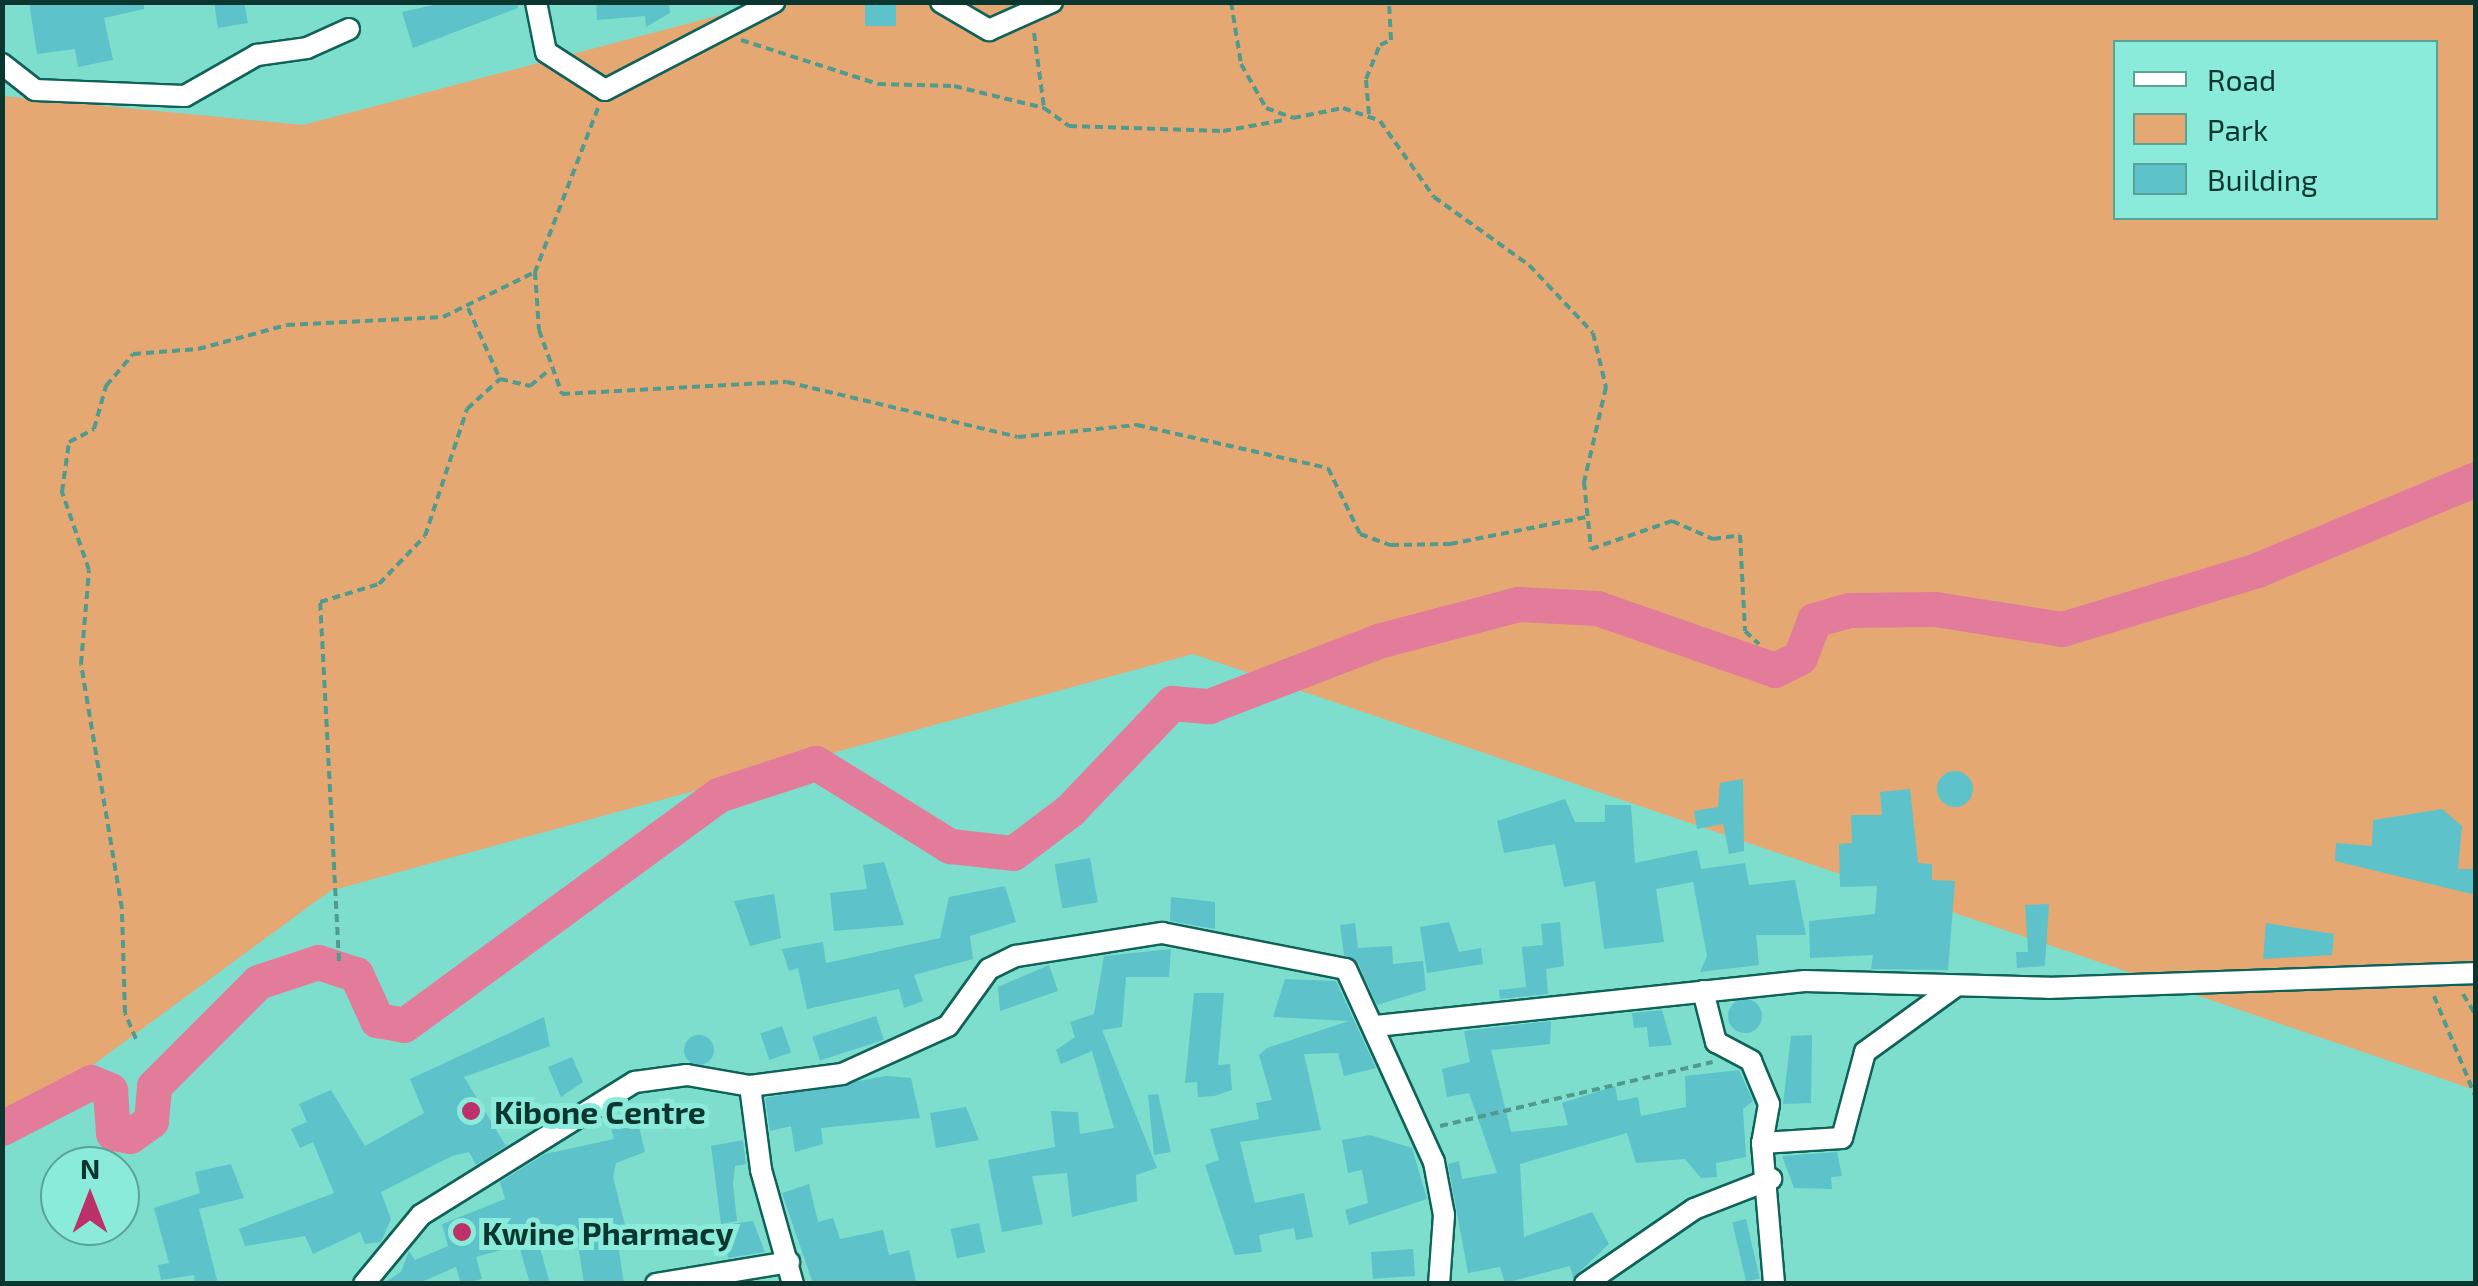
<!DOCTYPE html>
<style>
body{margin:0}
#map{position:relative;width:2478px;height:1286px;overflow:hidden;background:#7edecd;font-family:"Exo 2",sans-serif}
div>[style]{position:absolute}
.green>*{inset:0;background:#e5a873}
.river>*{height:35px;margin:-17.5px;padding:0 17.5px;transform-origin:17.5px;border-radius:17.5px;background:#e27c9a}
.building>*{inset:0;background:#5dc2ca;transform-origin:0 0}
.round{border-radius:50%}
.path>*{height:4px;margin-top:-2px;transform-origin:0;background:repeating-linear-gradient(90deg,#509a8e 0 8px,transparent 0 13px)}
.roads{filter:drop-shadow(2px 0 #0f6258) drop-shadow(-2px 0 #0f6258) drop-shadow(0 2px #0f6258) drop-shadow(0 -2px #0f6258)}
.minor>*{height:20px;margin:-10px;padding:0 10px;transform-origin:10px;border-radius:10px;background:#fff}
.dots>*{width:28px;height:28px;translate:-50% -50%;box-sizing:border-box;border:5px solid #8bebda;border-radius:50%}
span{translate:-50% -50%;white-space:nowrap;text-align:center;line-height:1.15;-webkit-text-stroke:10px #8bebda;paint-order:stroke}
.poi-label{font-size:32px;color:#0b3630;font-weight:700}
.left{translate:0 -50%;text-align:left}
.frame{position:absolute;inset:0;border:5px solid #0b3630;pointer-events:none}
.legend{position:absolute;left:2113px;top:40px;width:325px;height:180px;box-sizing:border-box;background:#8bebda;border:2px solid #58a396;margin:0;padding:12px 18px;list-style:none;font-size:30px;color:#0b3630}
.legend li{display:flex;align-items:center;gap:20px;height:50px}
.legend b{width:50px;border:2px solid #58a396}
.north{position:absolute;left:40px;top:1146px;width:100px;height:100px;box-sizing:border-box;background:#8bebda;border:2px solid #58a396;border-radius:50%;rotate:0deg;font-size:28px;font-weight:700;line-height:40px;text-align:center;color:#0b3630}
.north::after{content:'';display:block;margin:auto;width:35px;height:45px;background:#bc3167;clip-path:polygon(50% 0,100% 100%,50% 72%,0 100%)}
</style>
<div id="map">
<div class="green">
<div style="clip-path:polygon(evenodd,770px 2px,2475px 3px,2475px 1090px,1193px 654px,330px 891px,3px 1131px,3px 96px,303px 125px,770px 2px,2116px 42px,2436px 42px,2436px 218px,2116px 218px,2116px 42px)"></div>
</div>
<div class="river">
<div style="left:2px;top:1128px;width:100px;rotate:-27.3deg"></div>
<div style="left:91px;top:1082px;width:21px;rotate:23deg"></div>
<div style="left:110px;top:1090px;width:43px;rotate:86deg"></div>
<div style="left:113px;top:1133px;width:17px;rotate:10deg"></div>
<div style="left:130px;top:1136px;width:26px;rotate:-36deg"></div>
<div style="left:151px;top:1121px;width:35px;rotate:-85deg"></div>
<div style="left:154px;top:1086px;width:147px;rotate:-45deg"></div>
<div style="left:258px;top:982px;width:63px;rotate:-18.4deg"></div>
<div style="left:318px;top:962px;width:40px;rotate:18deg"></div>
<div style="left:356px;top:974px;width:51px;rotate:65.5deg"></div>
<div style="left:377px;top:1020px;width:27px;rotate:10deg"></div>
<div style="left:404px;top:1025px;width:389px;rotate:-36.2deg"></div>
<div style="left:718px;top:795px;width:103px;rotate:-18.1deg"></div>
<div style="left:816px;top:763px;width:158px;rotate:31.8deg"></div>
<div style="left:950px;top:846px;width:63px;rotate:6.3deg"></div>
<div style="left:1013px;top:853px;width:71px;rotate:-37deg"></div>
<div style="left:1070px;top:810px;width:148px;rotate:-46.4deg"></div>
<div style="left:1172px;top:703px;width:37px;rotate:5deg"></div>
<div style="left:1209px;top:706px;width:181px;rotate:-21deg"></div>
<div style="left:1378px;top:641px;width:145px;rotate:-14.8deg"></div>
<div style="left:1518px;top:604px;width:79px;rotate:2.9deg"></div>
<div style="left:1597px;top:608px;width:188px;rotate:19.2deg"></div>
<div style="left:1775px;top:670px;width:28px;rotate:-27deg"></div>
<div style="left:1800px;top:657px;width:40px;rotate:-69deg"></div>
<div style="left:1814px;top:620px;width:36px;rotate:-16deg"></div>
<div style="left:1849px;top:610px;width:86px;rotate:-0.7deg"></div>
<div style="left:1935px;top:609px;width:129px;rotate:8.9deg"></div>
<div style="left:2062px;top:629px;width:204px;rotate:-16.8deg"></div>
<div style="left:2257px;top:570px;width:237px;rotate:-22.6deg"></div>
</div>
<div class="building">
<div style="clip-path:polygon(29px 2px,144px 2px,144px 9px,104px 18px,113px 60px,78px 67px,75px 49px,37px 54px)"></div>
<div style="clip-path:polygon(214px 2px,244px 2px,248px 23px,218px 28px)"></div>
<div style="clip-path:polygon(447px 2px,517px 2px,518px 8px,413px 48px,402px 12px)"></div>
<div style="clip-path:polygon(596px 2px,669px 2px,670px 13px,646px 27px,645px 16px,597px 20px)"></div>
<div style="left:865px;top:2px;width:31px;height:24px"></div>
<div class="round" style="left:1937px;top:771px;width:36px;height:36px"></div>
<div style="clip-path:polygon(1743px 779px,1744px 851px,1729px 854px,1723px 824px,1697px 829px,1694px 811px,1718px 807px,1720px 783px)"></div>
<div style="clip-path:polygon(1910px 789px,1918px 863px,1932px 864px,1932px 880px,1955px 881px,1948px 970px,1871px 969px,1873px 955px,1810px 958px,1809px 921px,1875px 914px,1877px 886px,1840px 887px,1839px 844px,1852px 843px,1851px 815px,1882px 815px,1880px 792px)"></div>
<div style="clip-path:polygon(1565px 799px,1575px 822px,1605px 822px,1605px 805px,1631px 805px,1635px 863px,1697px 850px,1701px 869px,1745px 863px,1749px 885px,1795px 880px,1806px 935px,1756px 935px,1759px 965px,1700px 972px,1707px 956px,1693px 882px,1656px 889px,1664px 942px,1604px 949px,1595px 881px,1564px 887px,1555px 844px,1504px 853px,1497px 821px)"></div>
<div style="clip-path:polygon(2442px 809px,2462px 826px,2458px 869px,2476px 869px,2476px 895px,2335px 861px,2336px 843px,2372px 846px,2373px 820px)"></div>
<div style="left:1090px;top:858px;width:45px;height:36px;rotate:80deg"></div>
<div style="clip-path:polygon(884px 862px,904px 925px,834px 931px,830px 893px,867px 889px,863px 865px)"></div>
<div style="clip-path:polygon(1005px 886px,1016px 922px,970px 936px,973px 959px,914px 975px,923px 1001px,904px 1008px,899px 989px,807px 1009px,798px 968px,789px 971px,782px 949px,823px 942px,826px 963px,940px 938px,949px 897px)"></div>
<div style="clip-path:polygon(774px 894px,781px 938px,750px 946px,734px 901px)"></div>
<div style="clip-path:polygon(1171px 897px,1215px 902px,1215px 929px,1170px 921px)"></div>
<div style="clip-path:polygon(2049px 904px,2045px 966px,2017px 968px,2016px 952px,2028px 952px,2025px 905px)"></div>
<div style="clip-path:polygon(1449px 922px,1459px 952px,1481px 948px,1483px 964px,1427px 973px,1420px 927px)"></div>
<div style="clip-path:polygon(1560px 922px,1564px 966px,1546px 969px,1548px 994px,1500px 999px,1499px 990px,1526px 987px,1522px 947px,1543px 945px,1541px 924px)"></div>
<div style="clip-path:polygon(1355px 923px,1358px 948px,1392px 946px,1393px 964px,1423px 961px,1426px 990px,1377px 1005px,1358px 963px,1344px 955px,1340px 925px)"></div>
<div style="clip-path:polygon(2266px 923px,2334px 934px,2332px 955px,2263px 959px)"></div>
<div style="clip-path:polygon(1171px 949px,1169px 977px,1126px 977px,1122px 1027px,1102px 1030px,1157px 1168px,1136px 1175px,1137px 1201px,1072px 1217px,1067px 1173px,1032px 1176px,1043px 1224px,1002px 1232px,988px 1160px,1055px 1147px,1051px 1111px,1078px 1112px,1080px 1134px,1114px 1128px,1092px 1051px,1061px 1064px,1056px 1050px,1075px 1037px,1070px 1022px,1094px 1014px,1104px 956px)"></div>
<div style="clip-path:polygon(1049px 965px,1058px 991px,1000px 1011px,998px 987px)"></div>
<div style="clip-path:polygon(1285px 979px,1336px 981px,1376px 1068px,1344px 1076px,1338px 1053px,1304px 1054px,1321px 1130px,1240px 1142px,1255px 1203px,1304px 1193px,1313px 1237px,1296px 1240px,1294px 1228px,1259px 1235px,1262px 1252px,1235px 1255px,1205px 1165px,1219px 1160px,1210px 1129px,1259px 1119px,1256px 1103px,1272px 1100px,1259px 1055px,1267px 1048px,1349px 1021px,1273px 1017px)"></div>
<div style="clip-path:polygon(1194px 993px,1224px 993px,1218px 1065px,1230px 1064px,1232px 1090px,1214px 1096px,1198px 1097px,1197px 1082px,1185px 1083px)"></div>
<div class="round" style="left:1728px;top:999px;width:34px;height:34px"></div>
<div style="clip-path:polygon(1662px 1010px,1672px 1045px,1649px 1047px,1647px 1027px,1634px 1028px,1632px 1013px)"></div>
<div style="left:876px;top:1016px;width:25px;height:67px;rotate:72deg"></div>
<div style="clip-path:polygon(544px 1017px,550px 1046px,464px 1077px,506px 1146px,476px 1165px,469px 1152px,452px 1156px,381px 1192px,391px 1219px,381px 1242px,365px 1244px,360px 1232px,313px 1254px,305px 1236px,245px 1246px,239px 1229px,334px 1193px,313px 1142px,300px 1148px,291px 1129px,307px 1122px,299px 1104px,331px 1090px,365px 1146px,424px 1113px,410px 1079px)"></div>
<div style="clip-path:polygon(1551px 1021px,1550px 1044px,1491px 1050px,1511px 1132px,1568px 1125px,1562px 1103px,1615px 1086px,1618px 1101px,1638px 1097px,1641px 1116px,1686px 1107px,1685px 1076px,1739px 1070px,1753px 1101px,1743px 1109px,1746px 1157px,1716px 1163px,1717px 1177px,1701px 1178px,1685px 1159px,1636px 1163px,1627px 1133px,1520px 1164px,1524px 1237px,1592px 1212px,1609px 1244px,1573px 1278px,1570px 1266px,1505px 1283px,1500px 1267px,1468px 1273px,1448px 1164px,1459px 1161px,1462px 1179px,1497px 1173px,1469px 1093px,1447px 1097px,1442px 1069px,1470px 1062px,1464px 1031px)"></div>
<div style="left:782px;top:1026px;width:28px;height:23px;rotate:71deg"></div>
<div style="clip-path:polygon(1812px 1035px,1811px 1103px,1783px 1104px,1791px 1036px)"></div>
<div class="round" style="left:684px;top:1035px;width:30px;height:30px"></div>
<div style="clip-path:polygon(572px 1057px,583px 1082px,561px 1097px,548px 1067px)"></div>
<div style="clip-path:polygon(886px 1076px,911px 1078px,920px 1118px,821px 1128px,823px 1144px,795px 1152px,791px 1126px,770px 1131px,765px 1098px)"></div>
<div style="clip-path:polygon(1158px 1094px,1171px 1152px,1154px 1155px,1148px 1095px)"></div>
<div style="clip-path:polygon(966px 1107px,979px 1140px,936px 1148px,930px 1113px)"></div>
<div style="clip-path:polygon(637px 1118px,645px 1152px,616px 1163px,613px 1177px,629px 1241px,618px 1245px,624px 1284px,584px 1284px,575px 1224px,537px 1237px,550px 1284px,530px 1284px,519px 1245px,476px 1257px,482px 1279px,461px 1284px,456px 1267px,417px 1284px,382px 1284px,401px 1272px,409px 1251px,415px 1260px,448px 1246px,442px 1224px,505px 1199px,500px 1182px,545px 1154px,614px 1139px,609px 1121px)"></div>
<div style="clip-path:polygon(1370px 1135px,1412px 1148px,1427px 1199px,1349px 1225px,1345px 1210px,1368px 1203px,1362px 1170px,1348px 1173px,1342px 1140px)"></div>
<div style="clip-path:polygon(743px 1140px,746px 1164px,735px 1166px,733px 1184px,737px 1221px,721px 1224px,711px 1146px)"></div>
<div style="clip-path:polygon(1837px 1152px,1842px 1176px,1831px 1177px,1832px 1189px,1794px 1188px,1782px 1156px)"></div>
<div style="clip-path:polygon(231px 1164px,244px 1198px,199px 1209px,218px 1284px,195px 1284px,194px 1275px,161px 1280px,158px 1265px,169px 1263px,154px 1208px,200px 1193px,195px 1172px)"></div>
<div style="clip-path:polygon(809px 1184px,818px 1222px,833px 1218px,840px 1239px,883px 1230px,889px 1255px,909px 1250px,916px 1281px,813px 1284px,782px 1193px)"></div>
<div style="left:1746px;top:1219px;width:61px;height:14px;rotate:77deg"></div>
<div style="clip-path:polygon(753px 1221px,765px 1252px,728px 1258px,724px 1225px)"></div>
<div style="left:979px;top:1223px;width:30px;height:29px;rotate:78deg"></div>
<div style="left:1413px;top:1249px;width:27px;height:42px;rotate:86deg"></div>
</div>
<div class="path">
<div style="left:1231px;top:2px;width:63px;rotate:80.8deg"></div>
<div style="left:1241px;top:64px;width:51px;rotate:60.4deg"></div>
<div style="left:1266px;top:108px;width:29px;rotate:20deg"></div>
<div style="left:1293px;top:118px;width:51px;rotate:-11.3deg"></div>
<div style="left:1343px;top:108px;width:39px;rotate:19deg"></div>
<div style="left:1380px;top:121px;width:93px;rotate:54.6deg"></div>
<div style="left:1434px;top:197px;width:117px;rotate:35.6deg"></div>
<div style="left:1529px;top:265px;width:93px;rotate:46.7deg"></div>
<div style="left:1593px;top:333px;width:56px;rotate:76.5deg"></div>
<div style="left:1606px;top:387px;width:98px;rotate:103deg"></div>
<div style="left:1584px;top:482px;width:67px;rotate:84deg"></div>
<div style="left:1591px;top:549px;width:86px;rotate:-19.1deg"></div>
<div style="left:1672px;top:521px;width:45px;rotate:23.7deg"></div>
<div style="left:1713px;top:539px;width:27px;rotate:-8deg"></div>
<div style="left:1740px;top:535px;width:96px;rotate:87deg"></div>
<div style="left:1745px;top:631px;width:19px;rotate:43deg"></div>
<div style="left:1034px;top:33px;width:76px;rotate:82.4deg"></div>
<div style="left:1044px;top:108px;width:31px;rotate:36deg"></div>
<div style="left:1069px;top:126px;width:154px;rotate:1.9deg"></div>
<div style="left:1223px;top:131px;width:62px;rotate:-10.2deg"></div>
<div style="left:741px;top:40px;width:144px;rotate:17.8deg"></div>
<div style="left:878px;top:84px;width:76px;rotate:1.5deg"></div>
<div style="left:954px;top:86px;width:93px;rotate:13.7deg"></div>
<div style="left:598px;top:108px;width:176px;rotate:111deg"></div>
<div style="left:535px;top:272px;width:58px;rotate:86.1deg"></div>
<div style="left:539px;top:330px;width:68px;rotate:70.2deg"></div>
<div style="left:562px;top:394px;width:225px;rotate:-3.1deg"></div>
<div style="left:787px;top:382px;width:237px;rotate:13.4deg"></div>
<div style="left:1018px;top:437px;width:120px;rotate:-5.8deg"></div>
<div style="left:1137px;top:425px;width:196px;rotate:12.7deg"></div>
<div style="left:1328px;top:468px;width:73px;rotate:64.1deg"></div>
<div style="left:1360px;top:534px;width:33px;rotate:20deg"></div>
<div style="left:1391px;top:545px;width:59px;rotate:-1deg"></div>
<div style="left:1450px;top:544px;width:139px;rotate:-11.2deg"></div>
<div style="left:1369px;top:114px;width:35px;rotate:-95deg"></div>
<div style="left:1366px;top:79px;width:37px;rotate:-68deg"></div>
<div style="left:1380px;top:45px;width:12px;rotate:-24deg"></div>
<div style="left:1391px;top:40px;width:38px;rotate:-93deg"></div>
<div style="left:468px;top:308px;width:78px;rotate:65.7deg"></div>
<div style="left:500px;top:379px;width:31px;rotate:13deg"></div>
<div style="left:530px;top:386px;width:25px;rotate:-40deg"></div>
<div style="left:339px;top:961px;width:360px;rotate:-93deg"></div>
<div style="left:320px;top:602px;width:62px;rotate:-17deg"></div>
<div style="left:379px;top:584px;width:66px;rotate:-46.2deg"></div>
<div style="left:425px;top:536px;width:134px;rotate:-71.7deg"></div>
<div style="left:467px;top:409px;width:45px;rotate:-42.3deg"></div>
<div style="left:2463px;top:994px;width:26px;rotate:59deg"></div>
<div style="left:2434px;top:996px;width:110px;rotate:67.6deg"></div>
<div style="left:136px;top:1039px;width:28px;rotate:-113deg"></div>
<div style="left:125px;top:1013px;width:104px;rotate:-91.7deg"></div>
<div style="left:122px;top:909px;width:248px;rotate:-99.5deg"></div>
<div style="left:81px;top:664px;width:94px;rotate:-85.1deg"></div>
<div style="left:89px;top:570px;width:83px;rotate:-109.1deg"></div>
<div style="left:62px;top:492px;width:50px;rotate:-82deg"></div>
<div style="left:69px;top:442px;width:28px;rotate:-27deg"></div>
<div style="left:94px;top:429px;width:45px;rotate:-74.4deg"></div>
<div style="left:106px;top:386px;width:42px;rotate:-49.8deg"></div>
<div style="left:133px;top:354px;width:65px;rotate:-4.4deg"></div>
<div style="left:198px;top:349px;width:92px;rotate:-15.1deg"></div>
<div style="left:287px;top:325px;width:156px;rotate:-2.9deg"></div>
<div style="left:443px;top:317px;width:102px;rotate:-26.1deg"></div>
<div style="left:1440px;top:1126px;width:280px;rotate:-13.2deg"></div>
</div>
<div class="roads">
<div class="minor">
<div style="left:536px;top:2px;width:51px;rotate:78.7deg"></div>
<div style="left:546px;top:52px;width:70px;rotate:32.8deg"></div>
<div style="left:605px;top:90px;width:191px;rotate:-27.5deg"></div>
<div style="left:941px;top:2px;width:56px;rotate:30.3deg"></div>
<div style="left:989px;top:30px;width:69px;rotate:-24deg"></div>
<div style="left:2px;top:64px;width:42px;rotate:38.2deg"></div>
<div style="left:35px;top:90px;width:150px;rotate:2.3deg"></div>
<div style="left:185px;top:96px;width:83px;rotate:-29.7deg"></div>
<div style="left:257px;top:55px;width:50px;rotate:-8deg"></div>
<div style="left:307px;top:48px;width:46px;rotate:-24.3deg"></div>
<div style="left:1703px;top:991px;width:53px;rotate:75.7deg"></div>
<div style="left:1716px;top:1042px;width:40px;rotate:28deg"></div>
<div style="left:1751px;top:1061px;width:47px;rotate:67.3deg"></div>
<div style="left:1769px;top:1104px;width:40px;rotate:100deg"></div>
<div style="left:1762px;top:1143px;width:142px;rotate:85.1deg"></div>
<div style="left:1376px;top:1026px;width:431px;rotate:-6deg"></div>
<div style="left:1805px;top:981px;width:244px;rotate:1.6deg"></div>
<div style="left:2049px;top:988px;width:427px;rotate:-2deg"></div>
<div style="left:750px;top:1086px;width:85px;rotate:82.5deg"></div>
<div style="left:761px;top:1170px;width:118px;rotate:74.3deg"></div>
<div style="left:1762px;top:1143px;width:80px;rotate:-3.6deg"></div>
<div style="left:1842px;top:1138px;width:89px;rotate:-75deg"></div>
<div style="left:1865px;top:1052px;width:112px;rotate:-36deg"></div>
<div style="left:364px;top:1284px;width:89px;rotate:-50.4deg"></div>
<div style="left:421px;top:1215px;width:252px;rotate:-31.9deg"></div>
<div style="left:635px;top:1082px;width:52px;rotate:-7.7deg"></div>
<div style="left:687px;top:1075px;width:64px;rotate:9.9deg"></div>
<div style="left:750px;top:1086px;width:93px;rotate:-7.4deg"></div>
<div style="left:842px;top:1074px;width:116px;rotate:-24.4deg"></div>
<div style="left:948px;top:1026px;width:70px;rotate:-54.3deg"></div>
<div style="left:989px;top:969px;width:30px;rotate:-26deg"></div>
<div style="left:1016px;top:956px;width:148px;rotate:-9deg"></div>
<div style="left:1162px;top:933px;width:187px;rotate:11.1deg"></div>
<div style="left:1346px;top:969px;width:212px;rotate:65.5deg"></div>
<div style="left:1434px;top:1162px;width:54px;rotate:79.3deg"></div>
<div style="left:1444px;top:1215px;width:69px;rotate:94.1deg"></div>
<div style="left:656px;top:1284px;width:135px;rotate:-9.4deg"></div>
<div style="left:1585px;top:1284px;width:132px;rotate:-34.5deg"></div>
<div style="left:1694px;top:1209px;width:83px;rotate:-21.3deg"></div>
</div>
</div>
<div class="dots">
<div style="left:471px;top:1111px;background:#bc3167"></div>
<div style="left:462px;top:1232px;background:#bc3167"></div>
</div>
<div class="poi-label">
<span class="left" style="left:494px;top:1111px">Kibone Centre</span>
<span class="left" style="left:482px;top:1232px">Kwine Pharmacy</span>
</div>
<div class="frame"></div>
<ul class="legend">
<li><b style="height:12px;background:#fff"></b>Road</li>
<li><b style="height:28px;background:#e5a873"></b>Park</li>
<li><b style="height:28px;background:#5dc2ca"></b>Building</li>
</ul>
<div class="north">N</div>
</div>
